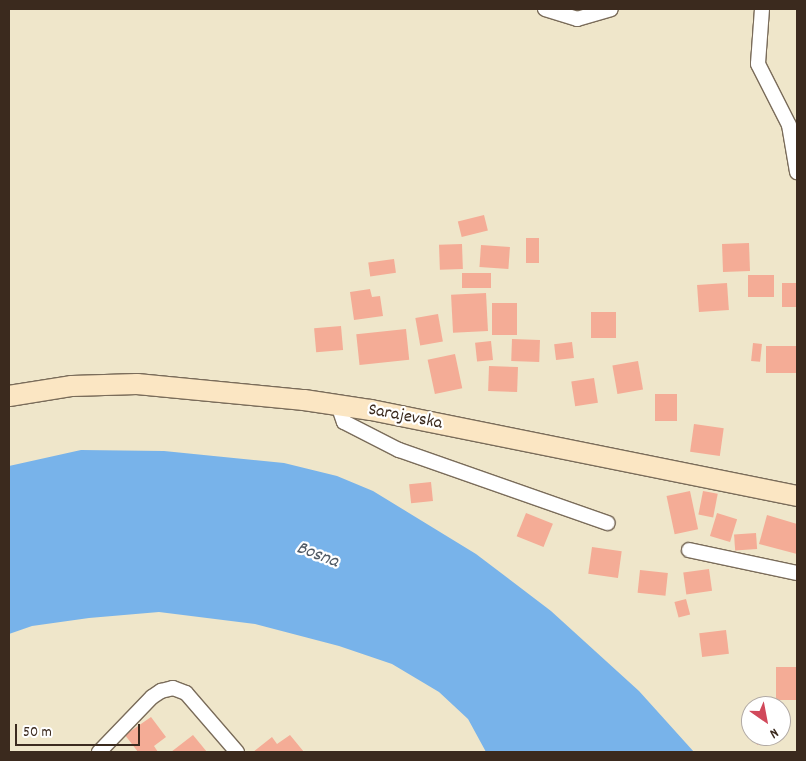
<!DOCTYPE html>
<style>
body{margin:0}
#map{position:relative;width:806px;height:761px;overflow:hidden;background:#efe6ca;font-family:Dekko,sans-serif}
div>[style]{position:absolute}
.water>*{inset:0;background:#78b3ea}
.building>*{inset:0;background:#f4ac96;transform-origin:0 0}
.roads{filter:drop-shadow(1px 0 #7a6c5a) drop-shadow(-1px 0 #7a6c5a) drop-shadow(0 1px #7a6c5a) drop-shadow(0 -1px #7a6c5a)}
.minor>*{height:14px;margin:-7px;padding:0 7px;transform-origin:7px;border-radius:7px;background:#fff}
.secondary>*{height:20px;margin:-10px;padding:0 10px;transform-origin:10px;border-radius:10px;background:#fbe6c3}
span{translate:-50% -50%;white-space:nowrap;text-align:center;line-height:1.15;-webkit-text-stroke:4.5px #fff;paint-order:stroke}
.street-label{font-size:18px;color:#3b2a1e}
.water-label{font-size:19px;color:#505a65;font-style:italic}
.frame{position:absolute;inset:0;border:10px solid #3b2a1e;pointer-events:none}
.north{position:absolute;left:741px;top:696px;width:50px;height:50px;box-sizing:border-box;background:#fff;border:1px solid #b1aaa5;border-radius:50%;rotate:147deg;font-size:14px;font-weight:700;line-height:20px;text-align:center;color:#3b2a1e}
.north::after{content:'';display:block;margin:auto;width:18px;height:22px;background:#d1495b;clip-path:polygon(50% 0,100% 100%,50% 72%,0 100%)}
.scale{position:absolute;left:15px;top:724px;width:125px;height:22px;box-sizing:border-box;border:2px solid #3b2a1e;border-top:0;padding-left:6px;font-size:15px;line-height:18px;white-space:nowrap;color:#3b2a1e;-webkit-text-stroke:4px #fff;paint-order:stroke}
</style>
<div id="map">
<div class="water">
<div style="clip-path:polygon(81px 450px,164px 451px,284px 463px,337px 476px,373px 491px,476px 554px,551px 611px,639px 691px,694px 752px,486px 752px,468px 719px,439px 692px,392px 664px,339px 646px,255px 624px,159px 612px,89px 618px,32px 626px,9px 634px,9px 466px)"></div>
</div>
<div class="building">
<div style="left:484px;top:215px;width:16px;height:27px;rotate:76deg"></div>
<div style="left:526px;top:238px;width:13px;height:25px"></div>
<div style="left:749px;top:243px;width:28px;height:27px;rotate:88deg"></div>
<div style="left:462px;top:244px;width:25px;height:23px;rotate:88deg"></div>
<div style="left:481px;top:245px;width:29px;height:22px;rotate:4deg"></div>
<div style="left:394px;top:259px;width:14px;height:26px;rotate:82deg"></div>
<div style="left:491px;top:273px;width:15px;height:29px;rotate:90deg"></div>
<div style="left:774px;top:275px;width:22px;height:26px;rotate:90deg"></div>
<div style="left:727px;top:283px;width:27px;height:30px;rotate:86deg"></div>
<div style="left:797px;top:283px;width:24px;height:15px;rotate:90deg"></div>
<div style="clip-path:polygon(370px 289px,372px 297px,380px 296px,383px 316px,354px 320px,350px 292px)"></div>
<div style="left:486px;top:293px;width:38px;height:35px;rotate:87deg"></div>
<div style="left:492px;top:303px;width:25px;height:32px"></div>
<div style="left:591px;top:312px;width:25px;height:26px"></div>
<div style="left:438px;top:314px;width:28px;height:23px;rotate:80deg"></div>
<div style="left:341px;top:326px;width:24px;height:27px;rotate:85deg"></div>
<div style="left:406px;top:329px;width:31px;height:50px;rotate:84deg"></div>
<div style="left:512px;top:339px;width:28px;height:22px;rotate:2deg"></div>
<div style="left:491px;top:341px;width:19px;height:16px;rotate:84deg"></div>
<div style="left:572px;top:342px;width:16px;height:18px;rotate:83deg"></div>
<div style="left:753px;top:343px;width:9px;height:18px;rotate:6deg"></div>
<div style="left:766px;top:346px;width:31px;height:27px"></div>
<div style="left:455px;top:354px;width:35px;height:28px;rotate:78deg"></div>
<div style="left:638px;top:361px;width:29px;height:26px;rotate:80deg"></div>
<div style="left:489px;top:366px;width:29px;height:25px;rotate:2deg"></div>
<div style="left:594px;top:378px;width:25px;height:23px;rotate:81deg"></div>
<div style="left:655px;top:394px;width:22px;height:27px"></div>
<div style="left:694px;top:424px;width:30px;height:28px;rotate:8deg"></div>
<div style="left:431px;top:482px;width:19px;height:22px;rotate:84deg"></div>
<div style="left:690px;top:491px;width:39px;height:24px;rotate:78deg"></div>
<div style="left:703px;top:491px;width:15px;height:24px;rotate:11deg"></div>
<div style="left:526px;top:513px;width:29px;height:25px;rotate:22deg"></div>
<div style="left:717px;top:513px;width:21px;height:24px;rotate:17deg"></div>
<div style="clip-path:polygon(767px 515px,797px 524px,797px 554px,759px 544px)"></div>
<div style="left:756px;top:533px;width:16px;height:22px;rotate:86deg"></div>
<div style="left:592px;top:547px;width:30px;height:27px;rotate:8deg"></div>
<div style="left:709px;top:569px;width:22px;height:26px;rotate:82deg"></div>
<div style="left:640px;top:570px;width:28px;height:23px;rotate:6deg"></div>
<div style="left:686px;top:599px;width:16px;height:12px;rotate:75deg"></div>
<div style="left:726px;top:630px;width:24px;height:27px;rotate:83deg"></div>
<div style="left:797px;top:667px;width:33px;height:21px;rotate:90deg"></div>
<div style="clip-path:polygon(151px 717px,166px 737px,154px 746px,158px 752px,138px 752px,125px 735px)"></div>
<div style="clip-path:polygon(193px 735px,207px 752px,171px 752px)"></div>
<div style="clip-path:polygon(290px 735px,304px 752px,253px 752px,272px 737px,277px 744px)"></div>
<div style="clip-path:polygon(756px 736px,780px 736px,781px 741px,757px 745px)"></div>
</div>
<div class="roads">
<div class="minor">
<div style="left:545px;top:9px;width:34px;rotate:17deg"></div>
<div style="left:577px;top:19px;width:35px;rotate:-16deg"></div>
<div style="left:762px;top:9px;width:55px;rotate:94.2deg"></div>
<div style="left:758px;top:64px;width:68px;rotate:63.1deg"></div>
<div style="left:789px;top:125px;width:48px;rotate:80.3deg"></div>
<div style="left:338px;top:405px;width:18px;rotate:71deg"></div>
<div style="left:344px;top:422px;width:62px;rotate:27deg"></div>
<div style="left:399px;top:450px;width:221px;rotate:19.3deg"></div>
<div style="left:689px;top:550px;width:110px;rotate:12deg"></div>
<div style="left:99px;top:752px;width:76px;rotate:-46.1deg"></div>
<div style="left:152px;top:697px;width:11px;rotate:-34deg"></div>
<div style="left:161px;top:691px;width:12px;rotate:-14deg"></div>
<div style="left:173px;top:688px;width:14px;rotate:21deg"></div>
<div style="left:186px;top:693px;width:78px;rotate:49.2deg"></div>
</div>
<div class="secondary">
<div style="left:9px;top:396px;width:64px;rotate:-9deg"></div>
<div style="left:72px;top:386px;width:65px;rotate:-1.8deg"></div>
<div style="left:137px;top:384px;width:168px;rotate:5.5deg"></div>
<div style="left:304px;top:400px;width:68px;rotate:8.5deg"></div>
<div style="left:371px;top:410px;width:435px;rotate:11.4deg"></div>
</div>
</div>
<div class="street-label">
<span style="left:405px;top:418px;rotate:11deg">Sarajevska</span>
</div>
<div class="water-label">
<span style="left:317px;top:556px;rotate:21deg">Bosna</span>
</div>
<div class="frame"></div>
<div class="north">N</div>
<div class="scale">50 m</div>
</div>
